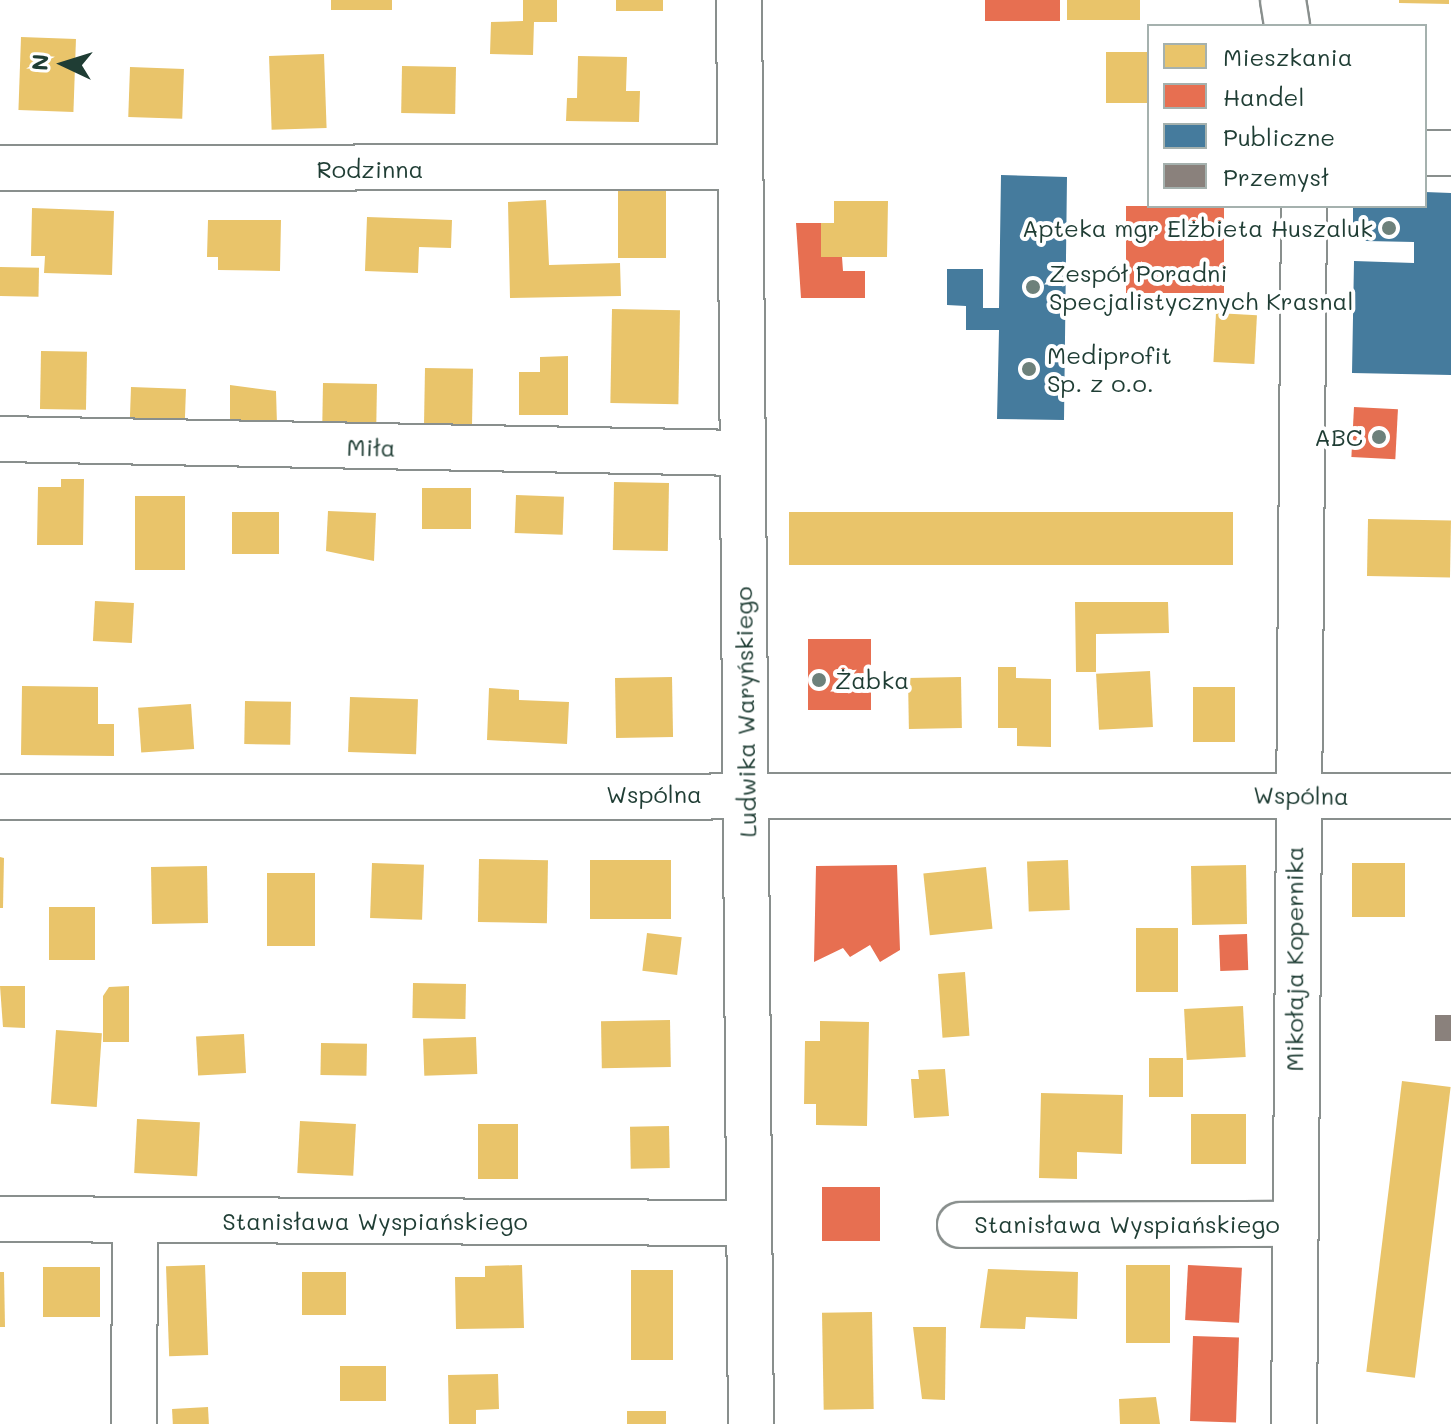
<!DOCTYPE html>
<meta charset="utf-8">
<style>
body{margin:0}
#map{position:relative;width:1451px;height:1424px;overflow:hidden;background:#fff;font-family:Mali,sans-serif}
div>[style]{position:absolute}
.homes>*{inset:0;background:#e9c46a;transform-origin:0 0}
.shops>*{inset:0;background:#e76f51;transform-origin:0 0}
.public>*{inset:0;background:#457b9d}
.industry>*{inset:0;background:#8a817c;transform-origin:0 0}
.roads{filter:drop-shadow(2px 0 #898f8d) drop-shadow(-2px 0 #898f8d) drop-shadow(0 2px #898f8d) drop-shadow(0 -2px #898f8d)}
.minor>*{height:44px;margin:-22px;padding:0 22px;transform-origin:22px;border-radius:22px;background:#fff}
.major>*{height:44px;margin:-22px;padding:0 22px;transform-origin:22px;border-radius:22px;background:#fff}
.dots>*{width:22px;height:22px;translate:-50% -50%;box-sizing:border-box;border:4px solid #fff;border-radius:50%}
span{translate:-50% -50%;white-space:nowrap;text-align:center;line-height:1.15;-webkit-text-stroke:8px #fff;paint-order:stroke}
.street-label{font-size:24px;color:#1f3d34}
.poi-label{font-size:24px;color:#1f3d34}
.right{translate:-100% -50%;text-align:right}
.left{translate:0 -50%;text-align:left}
.legend{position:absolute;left:1147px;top:24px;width:280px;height:184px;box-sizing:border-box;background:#fff;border:2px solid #a5b1ae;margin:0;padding:10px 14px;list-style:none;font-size:24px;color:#1f3d34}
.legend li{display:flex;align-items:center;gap:16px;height:40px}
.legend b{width:40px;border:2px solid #a5b1ae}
.north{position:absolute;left:24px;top:24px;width:80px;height:80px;-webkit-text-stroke:6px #fff;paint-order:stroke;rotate:274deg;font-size:22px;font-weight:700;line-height:32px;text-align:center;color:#1f3d34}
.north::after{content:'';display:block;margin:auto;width:28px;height:36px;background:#1f3d34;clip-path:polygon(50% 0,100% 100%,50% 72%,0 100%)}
</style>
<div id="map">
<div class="homes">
<div style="left:331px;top:0;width:61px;height:10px"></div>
<div style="clip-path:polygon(523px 0,557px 0,557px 22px,534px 22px,533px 55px,490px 54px,491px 22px,523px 21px)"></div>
<div style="left:616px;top:0;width:47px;height:11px"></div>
<div style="left:1067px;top:0;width:73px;height:20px"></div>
<div style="clip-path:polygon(1399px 0,1449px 0,1449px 4px,1399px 3px)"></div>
<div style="left:21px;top:37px;width:55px;height:73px;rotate:2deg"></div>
<div style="left:1106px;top:52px;width:43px;height:51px"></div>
<div style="left:324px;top:54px;width:74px;height:55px;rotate:88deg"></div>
<div style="clip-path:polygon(578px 56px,627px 57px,626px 91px,640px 91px,639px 122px,566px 121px,567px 98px,577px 98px)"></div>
<div style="left:402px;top:66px;width:54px;height:47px;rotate:1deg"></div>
<div style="left:130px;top:67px;width:54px;height:50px;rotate:2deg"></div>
<div style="left:618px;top:188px;width:48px;height:70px"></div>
<div style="clip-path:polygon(546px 200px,549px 265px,620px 263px,621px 296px,510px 298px,508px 202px)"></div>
<div style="clip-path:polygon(834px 201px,888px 201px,887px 257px,821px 257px,821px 223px,834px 223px)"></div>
<div style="clip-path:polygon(32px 208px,114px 211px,112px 275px,44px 273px,45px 256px,31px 256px)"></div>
<div style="clip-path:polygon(367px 217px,452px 220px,451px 248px,419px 247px,418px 273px,365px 271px)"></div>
<div style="clip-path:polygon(208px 220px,281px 220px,280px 271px,218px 270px,218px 257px,207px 257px)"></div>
<div style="left:0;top:267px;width:39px;height:29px;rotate:1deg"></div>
<div style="left:612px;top:309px;width:68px;height:94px;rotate:1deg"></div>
<div style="left:1216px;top:313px;width:41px;height:49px;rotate:3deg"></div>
<div style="left:41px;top:351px;width:46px;height:58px;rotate:1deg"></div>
<div style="clip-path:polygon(568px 356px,568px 415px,519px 415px,519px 372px,540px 372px,540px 357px)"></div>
<div style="left:425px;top:368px;width:48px;height:59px;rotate:1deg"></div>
<div style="left:323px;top:383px;width:54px;height:47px;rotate:1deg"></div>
<div style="clip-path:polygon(230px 385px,276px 391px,277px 425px,230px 426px)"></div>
<div style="left:131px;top:387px;width:55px;height:45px;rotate:2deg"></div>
<div style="clip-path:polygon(61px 479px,84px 479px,83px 545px,37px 545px,38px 487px,61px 487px)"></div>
<div style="left:614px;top:482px;width:55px;height:68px;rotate:1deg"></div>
<div style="left:422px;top:488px;width:49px;height:41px"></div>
<div style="left:516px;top:495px;width:48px;height:38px;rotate:2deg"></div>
<div style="left:135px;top:496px;width:50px;height:74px"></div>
<div style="clip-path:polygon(328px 511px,376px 513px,374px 561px,326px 551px)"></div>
<div style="left:232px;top:512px;width:47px;height:42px"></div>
<div style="left:789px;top:512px;width:444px;height:53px"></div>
<div style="left:1368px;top:519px;width:83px;height:57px;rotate:1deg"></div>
<div style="left:95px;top:601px;width:39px;height:40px;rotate:3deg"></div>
<div style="clip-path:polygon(1075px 602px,1168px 602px,1169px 633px,1096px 634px,1096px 672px,1076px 672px)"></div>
<div style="clip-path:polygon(998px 667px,1016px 667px,1016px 678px,1051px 679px,1051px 747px,1017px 746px,1017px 728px,998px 728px)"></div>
<div style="left:1150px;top:671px;width:56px;height:54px;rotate:87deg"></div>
<div style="left:672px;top:677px;width:60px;height:57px;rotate:89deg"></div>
<div style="left:961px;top:677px;width:51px;height:53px;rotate:89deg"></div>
<div style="clip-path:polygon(22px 686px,98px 687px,98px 724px,114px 724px,114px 756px,21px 755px)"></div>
<div style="left:1193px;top:687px;width:42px;height:55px"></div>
<div style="clip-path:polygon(489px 688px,519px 690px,519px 700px,569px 702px,567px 744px,487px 740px)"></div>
<div style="left:350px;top:697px;width:68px;height:55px;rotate:2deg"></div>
<div style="left:245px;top:701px;width:46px;height:43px;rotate:1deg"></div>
<div style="left:191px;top:704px;width:45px;height:53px;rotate:86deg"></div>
<div style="clip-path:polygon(0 857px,4px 858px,3px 908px,0 908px)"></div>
<div style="left:479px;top:859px;width:69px;height:63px;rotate:1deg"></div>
<div style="left:590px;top:860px;width:81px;height:59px"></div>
<div style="left:1068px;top:860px;width:50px;height:41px;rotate:88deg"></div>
<div style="left:372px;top:863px;width:52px;height:55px;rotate:2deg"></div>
<div style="left:1352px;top:863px;width:53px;height:54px"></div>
<div style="left:1246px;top:865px;width:59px;height:55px;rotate:89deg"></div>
<div style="left:207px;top:866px;width:57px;height:56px;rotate:89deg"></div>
<div style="left:986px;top:867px;width:62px;height:63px;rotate:84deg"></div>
<div style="left:267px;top:873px;width:48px;height:73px"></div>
<div style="left:49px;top:907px;width:46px;height:53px"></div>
<div style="left:1136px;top:928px;width:42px;height:64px"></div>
<div style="left:647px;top:933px;width:35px;height:38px;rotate:7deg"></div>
<div style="left:965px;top:972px;width:64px;height:27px;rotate:86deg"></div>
<div style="left:413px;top:983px;width:53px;height:35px;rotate:1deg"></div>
<div style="clip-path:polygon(0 986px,25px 986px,25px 1028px,3px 1027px)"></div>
<div style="clip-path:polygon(129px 986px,129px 1042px,103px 1042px,103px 996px,109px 987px)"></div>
<div style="left:1243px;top:1006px;width:51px;height:59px;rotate:87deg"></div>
<div style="left:670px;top:1020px;width:47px;height:69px;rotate:89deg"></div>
<div style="clip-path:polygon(820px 1021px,869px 1022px,867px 1126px,816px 1125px,816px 1104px,804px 1104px,805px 1041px,820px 1041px)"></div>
<div style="left:56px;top:1030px;width:46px;height:74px;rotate:4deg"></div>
<div style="left:244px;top:1034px;width:39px;height:48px;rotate:87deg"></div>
<div style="left:476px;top:1037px;width:37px;height:53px;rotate:88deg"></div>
<div style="left:321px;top:1043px;width:46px;height:32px;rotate:1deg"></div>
<div style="left:1183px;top:1058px;width:39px;height:34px;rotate:90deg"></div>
<div style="clip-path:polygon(945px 1069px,949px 1116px,914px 1118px,911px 1079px,919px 1079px,918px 1070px)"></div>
<div style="left:1402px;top:1081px;width:49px;height:293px;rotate:7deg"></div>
<div style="clip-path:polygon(1041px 1093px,1123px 1095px,1122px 1154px,1077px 1152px,1077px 1179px,1039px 1178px)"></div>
<div style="left:1246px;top:1114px;width:50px;height:55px;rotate:90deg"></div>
<div style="left:137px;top:1119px;width:63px;height:54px;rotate:3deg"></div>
<div style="left:300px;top:1121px;width:56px;height:52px;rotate:3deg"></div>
<div style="left:478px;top:1124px;width:40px;height:55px"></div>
<div style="left:669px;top:1126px;width:42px;height:39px;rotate:89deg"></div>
<div style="left:205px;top:1265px;width:90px;height:39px;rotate:88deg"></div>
<div style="clip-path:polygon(522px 1265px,524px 1328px,456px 1329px,455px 1277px,485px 1277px,485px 1266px)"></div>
<div style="left:1126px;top:1265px;width:44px;height:78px"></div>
<div style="left:43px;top:1267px;width:57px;height:50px"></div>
<div style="clip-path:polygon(988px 1269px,1078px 1272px,1077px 1319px,1026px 1317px,1025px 1329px,980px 1328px)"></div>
<div style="left:631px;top:1270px;width:42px;height:90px"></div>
<div style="clip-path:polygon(0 1272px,4px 1272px,5px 1327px,0 1327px)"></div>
<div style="left:302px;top:1272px;width:44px;height:43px"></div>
<div style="left:872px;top:1312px;width:97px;height:50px;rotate:89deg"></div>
<div style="clip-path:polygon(913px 1327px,946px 1327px,945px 1400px,922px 1399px)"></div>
<div style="left:340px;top:1366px;width:46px;height:35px"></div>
<div style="clip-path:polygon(498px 1374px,499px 1409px,476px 1410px,476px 1424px,449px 1424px,448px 1375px)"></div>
<div style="clip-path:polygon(1156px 1397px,1160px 1424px,1120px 1424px,1119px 1399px)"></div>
<div style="left:208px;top:1407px;width:17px;height:36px;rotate:87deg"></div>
<div style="left:627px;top:1411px;width:39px;height:13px"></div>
</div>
<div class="shops">
<div style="left:985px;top:0;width:75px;height:21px"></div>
<div style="left:1126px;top:206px;width:98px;height:87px"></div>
<div style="clip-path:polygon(796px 223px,821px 223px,821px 257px,842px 257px,843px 271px,865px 271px,865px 298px,801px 298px)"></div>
<div style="left:1354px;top:407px;width:44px;height:50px;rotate:3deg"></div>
<div style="left:871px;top:639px;width:71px;height:63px;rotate:90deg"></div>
<div style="clip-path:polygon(897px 865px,900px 950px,880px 962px,870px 945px,850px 957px,843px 948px,814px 962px,816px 866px)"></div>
<div style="left:1247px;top:934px;width:36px;height:28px;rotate:88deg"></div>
<div style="left:822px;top:1187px;width:58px;height:54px"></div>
<div style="left:1188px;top:1265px;width:54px;height:55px;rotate:3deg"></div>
<div style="left:1193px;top:1336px;width:46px;height:85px;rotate:2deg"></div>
</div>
<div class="public">
<div style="clip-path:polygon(1001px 175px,1067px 177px,1064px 420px,997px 419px,999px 330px,966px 330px,966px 306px,947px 305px,947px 269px,983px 269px,983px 308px,999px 308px)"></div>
<div style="clip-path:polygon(1425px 192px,1451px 193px,1451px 375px,1352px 373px,1354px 261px,1414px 263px,1414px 242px,1366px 241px,1353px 225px,1353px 206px,1425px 206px)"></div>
</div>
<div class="industry">
<div style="left:1435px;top:1015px;width:16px;height:26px"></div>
</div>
<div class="roads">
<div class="minor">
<div style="left:1283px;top:0;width:26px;rotate:81deg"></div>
<div style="left:1425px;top:153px;width:26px"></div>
<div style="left:0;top:168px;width:740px;rotate:-0.08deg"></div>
<div style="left:0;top:439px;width:743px;rotate:1.08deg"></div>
<div style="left:0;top:797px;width:1451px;rotate:-0.04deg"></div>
<div style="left:0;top:1219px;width:749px;rotate:0.31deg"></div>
<div style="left:960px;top:1225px;width:334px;rotate:-0.2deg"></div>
<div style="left:134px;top:1424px;width:203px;rotate:-89.7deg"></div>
<div style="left:1294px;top:1424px;width:1218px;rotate:-89.53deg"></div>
</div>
<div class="major">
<div style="left:739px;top:0;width:1424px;rotate:89.52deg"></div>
</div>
</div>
<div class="dots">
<div style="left:1389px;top:228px;background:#6d817b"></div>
<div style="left:1033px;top:287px;background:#6d817b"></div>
<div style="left:1029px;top:369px;background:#6d817b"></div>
<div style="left:1379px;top:437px;background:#6d817b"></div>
<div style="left:819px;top:680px;background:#6d817b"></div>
</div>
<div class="street-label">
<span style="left:370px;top:169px">Rodzinna</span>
<span style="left:371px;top:447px;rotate:1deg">Miła</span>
<span style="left:745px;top:712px;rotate:-91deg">Ludwika Waryńskiego</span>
<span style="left:654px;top:794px">Wspólna</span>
<span style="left:1301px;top:795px;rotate:1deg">Wspólna</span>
<span style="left:1294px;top:959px;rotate:-90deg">Mikołaja Kopernika</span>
<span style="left:375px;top:1221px">Stanisława Wyspiańskiego</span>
<span style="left:1127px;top:1224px">Stanisława Wyspiańskiego</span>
</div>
<div class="poi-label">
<span class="right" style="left:1373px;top:228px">Apteka mgr Elżbieta Huszaluk</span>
<span class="left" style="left:1049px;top:287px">Zespół Poradni<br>Specjalistycznych Krasnal</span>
<span class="left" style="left:1047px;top:369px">Mediprofit<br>Sp. z o.o.</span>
<span class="right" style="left:1363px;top:437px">ABC</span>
<span class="left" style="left:835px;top:680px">Żabka</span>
</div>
<ul class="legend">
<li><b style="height:22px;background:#e9c46a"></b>Mieszkania</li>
<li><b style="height:22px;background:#e76f51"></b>Handel</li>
<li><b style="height:22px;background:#457b9d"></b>Publiczne</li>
<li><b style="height:22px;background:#8a817c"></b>Przemysł</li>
</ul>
<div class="north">N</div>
</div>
